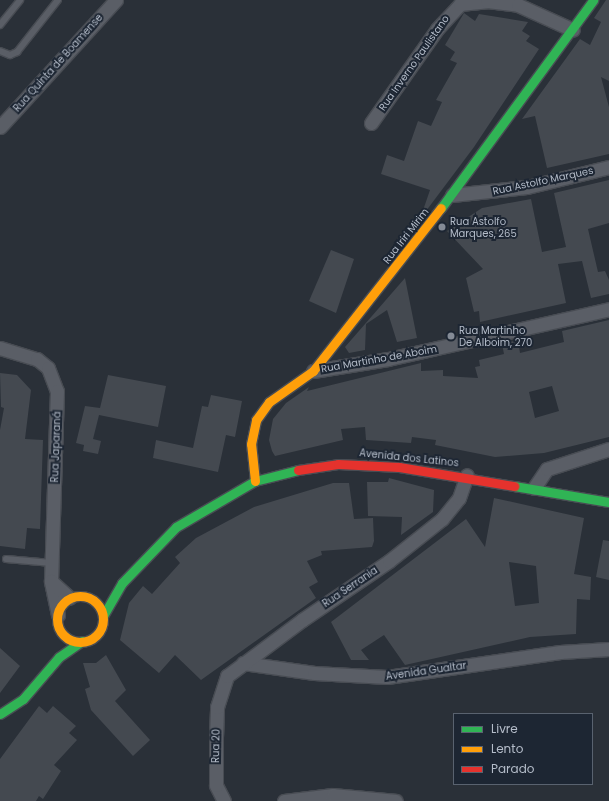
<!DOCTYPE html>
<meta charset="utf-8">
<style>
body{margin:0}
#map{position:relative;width:609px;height:801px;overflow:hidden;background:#2a3038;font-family:Poppins,sans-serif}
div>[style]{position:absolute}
.building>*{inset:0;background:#444950}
.roads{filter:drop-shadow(1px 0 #484c53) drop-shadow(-1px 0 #484c53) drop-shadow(0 1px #484c53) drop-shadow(0 -1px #484c53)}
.lane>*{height:6px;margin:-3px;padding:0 3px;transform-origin:3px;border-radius:3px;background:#5a5e66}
.street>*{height:13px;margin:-6.5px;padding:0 6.5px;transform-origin:6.5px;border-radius:6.5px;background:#5a5e66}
.fast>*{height:9px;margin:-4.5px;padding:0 4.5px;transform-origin:4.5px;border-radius:4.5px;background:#30b455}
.slow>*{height:9px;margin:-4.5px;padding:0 4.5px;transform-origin:4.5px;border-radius:4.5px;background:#ff9f0a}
.slow>.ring{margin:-4.5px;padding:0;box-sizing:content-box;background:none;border:9px solid #ff9f0a;border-radius:50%}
.jam>*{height:9px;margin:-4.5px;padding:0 4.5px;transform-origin:4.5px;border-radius:4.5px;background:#e5322d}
.dots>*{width:11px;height:11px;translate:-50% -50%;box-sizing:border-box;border:2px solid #1d2633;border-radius:50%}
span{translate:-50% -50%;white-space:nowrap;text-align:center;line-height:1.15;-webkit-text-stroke:4px #1d2633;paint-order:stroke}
.street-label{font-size:10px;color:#b4bcc9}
.poi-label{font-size:10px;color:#b4bcc9}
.left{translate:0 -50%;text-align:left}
.legend{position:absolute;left:453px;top:713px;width:140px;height:72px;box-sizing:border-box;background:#1d2633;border:1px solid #59626f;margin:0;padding:5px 7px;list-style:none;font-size:12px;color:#b4bcc9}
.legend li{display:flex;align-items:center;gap:8px;height:20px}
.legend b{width:20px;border:1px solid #59626f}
</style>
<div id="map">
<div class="building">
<div style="clip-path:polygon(606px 0,609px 0,609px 81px,601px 77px,609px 107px,609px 154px,547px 168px,535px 116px,522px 119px,580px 39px,590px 45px,601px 22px,594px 18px)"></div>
<div style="clip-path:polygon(464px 13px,475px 21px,479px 14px,528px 22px,522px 31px,530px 36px,526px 41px,539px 49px,474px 147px,420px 219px,430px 190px,381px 174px,387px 155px,404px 161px,418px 121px,431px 126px,442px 102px,436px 100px,457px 63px,450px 60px,455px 52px,445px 45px)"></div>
<div style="clip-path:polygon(609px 180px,609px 223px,588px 229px,598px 272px,605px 271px,609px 280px,609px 294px,591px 298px,582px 261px,558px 264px,566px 303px,480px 322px,479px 311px,474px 312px,466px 278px,483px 269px,447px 231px,482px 208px,531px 199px,542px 252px,566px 247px,554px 193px)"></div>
<div style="clip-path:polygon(331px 250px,354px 259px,336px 313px,309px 301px)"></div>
<div style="clip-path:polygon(405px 278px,417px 338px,397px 342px,387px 310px,366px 324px,365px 350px,349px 353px,345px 347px)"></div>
<div style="clip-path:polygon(evenodd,609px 320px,609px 437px,544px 453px,495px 457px,435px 445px,436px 440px,412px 437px,411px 443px,366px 440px,365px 427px,341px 429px,343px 440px,275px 456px,272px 451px,269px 440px,273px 419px,286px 403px,309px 387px,307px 391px,421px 363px,421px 371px,443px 370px,443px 376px,478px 378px,475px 367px,480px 366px,479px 360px,504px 354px,502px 344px,518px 340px,520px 353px,564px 342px,562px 331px,609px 320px,552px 386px,559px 411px,535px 418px,529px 392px,552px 386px)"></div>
<div style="clip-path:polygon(0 373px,17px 375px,31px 390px,25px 439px,43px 440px,40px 529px,27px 528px,25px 549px,0 546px,0 430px,4px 408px,1px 407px)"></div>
<div style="clip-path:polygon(108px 375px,166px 386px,158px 427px,99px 415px,93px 439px,101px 441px,98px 454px,83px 451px,84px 445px,76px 443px,85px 406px,100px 408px)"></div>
<div style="clip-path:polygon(211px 395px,242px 401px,235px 437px,226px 435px,218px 472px,153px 458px,156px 440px,193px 448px,202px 406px,208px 407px)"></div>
<div style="clip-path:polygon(389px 478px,434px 490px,433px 512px,401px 535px,402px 517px,368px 516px,367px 482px,388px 482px)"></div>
<div style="clip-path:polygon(333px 483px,349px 483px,354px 519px,373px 518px,374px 541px,372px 547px,321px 551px,322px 555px,307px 561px,318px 582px,309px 587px,316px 598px,201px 680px,175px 655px,159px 673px,120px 640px,129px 603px,143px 586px,152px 594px,180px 563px,175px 557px,196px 538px,254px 507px)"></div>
<div style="clip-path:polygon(evenodd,494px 498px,584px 518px,574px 574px,591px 577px,590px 600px,577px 599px,576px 634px,530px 637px,405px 665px,384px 635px,361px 650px,369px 660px,351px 660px,331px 622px,466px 519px,485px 547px,494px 498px,509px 562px,536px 566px,539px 603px,515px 606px,509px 562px)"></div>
<div style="clip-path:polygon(603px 540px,609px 541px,609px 580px,596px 577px)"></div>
<div style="clip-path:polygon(0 648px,20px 666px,0 693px)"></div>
<div style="clip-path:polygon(106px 655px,126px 690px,115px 701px,150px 740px,133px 756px,91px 710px,85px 689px,90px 687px,83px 663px,96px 663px)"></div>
<div style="clip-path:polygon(39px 706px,47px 713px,53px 706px,76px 726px,69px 733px,77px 740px,54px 765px,61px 771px,43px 799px,39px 796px,36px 801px,0 801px,0 759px)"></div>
</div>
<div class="roads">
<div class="lane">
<div style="left:0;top:25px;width:32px;rotate:-51deg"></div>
<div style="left:0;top:51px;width:11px;rotate:22deg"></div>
<div style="left:10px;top:55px;width:8px;rotate:-23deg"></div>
<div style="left:17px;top:52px;width:66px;rotate:-51.7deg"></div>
<div style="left:6px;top:559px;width:46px;rotate:5deg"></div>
</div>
<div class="street">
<div style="left:371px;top:123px;width:115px;rotate:-54.9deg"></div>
<div style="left:437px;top:29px;width:34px;rotate:-47deg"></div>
<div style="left:460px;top:4px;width:27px;rotate:-6deg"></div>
<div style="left:487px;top:1px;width:31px;rotate:7deg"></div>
<div style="left:518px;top:5px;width:60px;rotate:24.4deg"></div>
<div style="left:0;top:127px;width:172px;rotate:-47.6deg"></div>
<div style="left:452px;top:195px;width:75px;rotate:-6.1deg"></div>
<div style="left:527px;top:187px;width:84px;rotate:-13.7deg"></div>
<div style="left:0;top:348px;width:39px;rotate:17deg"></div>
<div style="left:37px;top:359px;width:14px;rotate:39deg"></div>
<div style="left:48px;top:368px;width:25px;rotate:69deg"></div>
<div style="left:57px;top:391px;width:190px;rotate:91.8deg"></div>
<div style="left:313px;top:371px;width:76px;rotate:-9.1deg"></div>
<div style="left:388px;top:359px;width:227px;rotate:-12.7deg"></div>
<div style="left:534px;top:488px;width:23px;rotate:-56deg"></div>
<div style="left:547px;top:469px;width:65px;rotate:-17.9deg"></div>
<div style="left:58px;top:615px;width:35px;rotate:-102deg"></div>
<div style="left:51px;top:581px;width:25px;rotate:42deg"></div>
<div style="left:243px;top:663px;width:72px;rotate:8deg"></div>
<div style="left:314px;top:673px;width:73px;rotate:3.1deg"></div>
<div style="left:387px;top:677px;width:175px;rotate:-8.2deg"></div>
<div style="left:560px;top:652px;width:49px;rotate:-3.5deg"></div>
<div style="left:224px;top:801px;width:18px;rotate:-117deg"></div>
<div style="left:216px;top:785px;width:47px;rotate:-90deg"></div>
<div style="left:216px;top:738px;width:31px;rotate:-88deg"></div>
<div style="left:217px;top:707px;width:33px;rotate:-72deg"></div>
<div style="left:227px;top:676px;width:94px;rotate:-36.7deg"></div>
<div style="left:302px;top:620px;width:105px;rotate:-34.1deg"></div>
<div style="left:389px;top:561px;width:68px;rotate:-38.4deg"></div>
<div style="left:442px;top:519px;width:27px;rotate:-51deg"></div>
<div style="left:459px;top:498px;width:24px;rotate:-71deg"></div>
<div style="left:284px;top:801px;width:49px;rotate:-7deg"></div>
<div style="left:333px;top:795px;width:63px;rotate:5.4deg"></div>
</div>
<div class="fast">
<div style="left:441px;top:208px;width:258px;rotate:-53.8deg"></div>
<div style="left:514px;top:486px;width:96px;rotate:9.6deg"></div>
<div style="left:103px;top:616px;width:38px;rotate:-60deg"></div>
<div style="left:122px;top:583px;width:78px;rotate:-46deg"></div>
<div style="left:176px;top:527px;width:91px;rotate:-30.2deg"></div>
<div style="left:255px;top:481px;width:44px;rotate:-14.3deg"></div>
<div style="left:0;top:714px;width:27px;rotate:-33deg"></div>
<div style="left:23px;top:699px;width:55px;rotate:-49.4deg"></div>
<div style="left:59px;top:657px;width:28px;rotate:-35deg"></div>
</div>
<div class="slow">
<div style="left:255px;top:481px;width:37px;rotate:-96deg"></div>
<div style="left:251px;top:444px;width:25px;rotate:-78deg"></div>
<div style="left:256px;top:420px;width:22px;rotate:-54deg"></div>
<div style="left:269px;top:402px;width:54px;rotate:-35.2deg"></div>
<div style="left:313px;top:371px;width:207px;rotate:-51.9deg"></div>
<div class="ring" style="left:57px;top:596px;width:37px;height:37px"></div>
</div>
<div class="jam">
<div style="left:298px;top:470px;width:40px;rotate:-8.5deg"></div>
<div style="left:338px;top:464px;width:61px;rotate:2.8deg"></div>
<div style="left:399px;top:467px;width:117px;rotate:9.4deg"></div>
</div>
</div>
<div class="dots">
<div style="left:442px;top:227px;background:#848b96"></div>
<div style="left:451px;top:336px;background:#848b96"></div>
</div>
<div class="street-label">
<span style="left:58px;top:63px;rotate:-48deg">Rua Quinta de Boamense</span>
<span style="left:414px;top:63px;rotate:-55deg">Rua Inverno Paulistano</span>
<span style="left:543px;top:181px;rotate:-12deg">Rua Astolfo Marques</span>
<span style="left:406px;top:236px;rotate:-52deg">Rua Iriri Mirim</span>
<span style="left:379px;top:359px;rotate:-10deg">Rua Martinho de Aboim</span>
<span style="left:56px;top:447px;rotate:-88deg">Rua Japaraná</span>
<span style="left:409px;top:458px;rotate:6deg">Avenida dos Latinos</span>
<span style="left:350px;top:587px;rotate:-34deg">Rua Serrania</span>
<span style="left:426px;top:671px;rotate:-8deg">Avenida Gualtar</span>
<span style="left:216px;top:746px;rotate:-89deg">Rua 20</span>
</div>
<div class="poi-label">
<span class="left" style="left:450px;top:227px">Rua Astolfo<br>Marques, 265</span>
<span class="left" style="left:459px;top:336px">Rua Martinho<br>De Alboim, 270</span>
</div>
<ul class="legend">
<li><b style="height:5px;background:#30b455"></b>Livre</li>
<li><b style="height:5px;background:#ff9f0a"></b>Lento</li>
<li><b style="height:5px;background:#e5322d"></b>Parado</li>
</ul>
</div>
